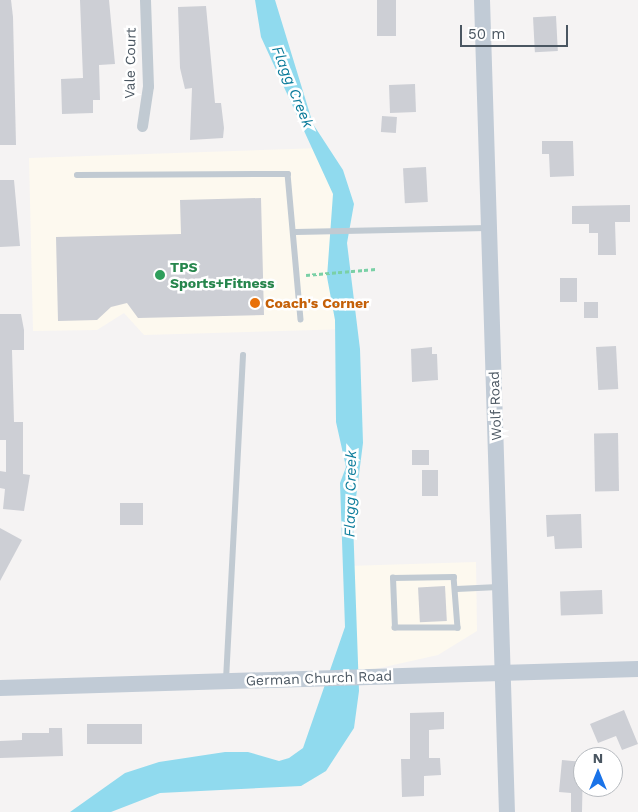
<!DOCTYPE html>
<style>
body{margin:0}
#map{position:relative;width:638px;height:812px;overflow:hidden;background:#f5f3f3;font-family:"Work Sans",sans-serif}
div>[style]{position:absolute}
.commercial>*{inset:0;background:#fdf9ef}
.water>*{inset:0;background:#90daee}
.building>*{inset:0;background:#cdcfd5;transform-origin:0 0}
.path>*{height:2.5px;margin-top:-1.25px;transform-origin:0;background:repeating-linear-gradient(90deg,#7ad0a6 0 4px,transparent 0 6.5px)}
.lane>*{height:5.5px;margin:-2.75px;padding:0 2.75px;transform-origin:2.75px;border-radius:2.75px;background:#c1cad2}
.street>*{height:11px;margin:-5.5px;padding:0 5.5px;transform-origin:5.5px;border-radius:5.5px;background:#c1cad2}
.secondary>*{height:16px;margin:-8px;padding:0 8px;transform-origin:8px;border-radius:8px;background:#c1cbd6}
.dots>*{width:14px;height:14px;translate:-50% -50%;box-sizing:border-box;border:2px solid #fff;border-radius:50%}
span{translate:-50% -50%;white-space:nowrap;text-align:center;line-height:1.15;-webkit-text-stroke:5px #fff;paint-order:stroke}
.street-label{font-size:14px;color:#4a5661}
.leisure-label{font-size:14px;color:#27864d;font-weight:700}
.left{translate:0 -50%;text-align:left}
.food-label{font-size:14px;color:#c56008;font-weight:700}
.water-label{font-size:15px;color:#0c7c9b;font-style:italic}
.north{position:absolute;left:573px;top:747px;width:50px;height:50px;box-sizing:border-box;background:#fff;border:1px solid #b7bbc0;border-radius:50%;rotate:0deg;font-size:14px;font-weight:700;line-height:20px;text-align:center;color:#4a5661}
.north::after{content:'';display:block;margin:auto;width:18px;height:22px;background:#1a73e8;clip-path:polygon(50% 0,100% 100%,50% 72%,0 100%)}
.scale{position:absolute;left:460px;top:25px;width:108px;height:22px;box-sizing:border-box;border:2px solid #4a5661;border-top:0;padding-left:6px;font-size:15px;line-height:18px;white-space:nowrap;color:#4a5661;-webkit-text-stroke:4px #fff;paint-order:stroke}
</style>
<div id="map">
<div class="commercial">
<div style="clip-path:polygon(322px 148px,346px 227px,350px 329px,144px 335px,124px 313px,97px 330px,33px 331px,29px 158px)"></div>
<div style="clip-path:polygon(476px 562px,477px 631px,438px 655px,353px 674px,347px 566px)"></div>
</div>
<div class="water">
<div style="clip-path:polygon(255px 0,275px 0,313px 124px,343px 170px,354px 204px,347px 243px,360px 349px,363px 443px,353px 521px,359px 691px,354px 728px,326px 771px,301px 786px,160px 793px,111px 812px,70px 812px,125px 773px,159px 762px,225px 752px,248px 752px,279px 761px,289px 758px,303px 748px,345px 627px,340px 483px,346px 467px,336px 422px,335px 320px,327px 277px,333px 194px,261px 37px)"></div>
</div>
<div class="building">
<div style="clip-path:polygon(0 0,11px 0,13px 17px,16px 145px,0 145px)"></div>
<div style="clip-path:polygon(80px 0,109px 0,115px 64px,99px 65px,100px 100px,93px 100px,93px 113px,62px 114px,61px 79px,83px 78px)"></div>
<div style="left:377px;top:0;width:19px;height:36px"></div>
<div style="clip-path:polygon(206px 6px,215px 103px,221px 103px,224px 128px,223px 138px,190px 140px,192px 88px,185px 89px,180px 68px,178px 7px)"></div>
<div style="left:556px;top:16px;width:35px;height:23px;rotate:87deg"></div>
<div style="left:415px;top:84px;width:28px;height:26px;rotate:88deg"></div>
<div style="left:382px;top:116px;width:15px;height:16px;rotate:4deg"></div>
<div style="clip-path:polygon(542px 141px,573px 141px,574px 176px,550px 177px,549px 154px,542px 154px)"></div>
<div style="left:426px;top:167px;width:35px;height:23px;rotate:87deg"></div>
<div style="clip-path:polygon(0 180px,14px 180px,20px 246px,0 247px)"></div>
<div style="clip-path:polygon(261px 198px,264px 315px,138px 318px,127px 303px,111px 307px,97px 320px,58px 321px,56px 237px,181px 234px,180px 200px)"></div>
<div style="clip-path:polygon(630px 205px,630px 222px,615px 222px,616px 255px,598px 255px,598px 233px,589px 233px,589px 224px,572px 224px,572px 206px)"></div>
<div style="left:560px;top:278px;width:17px;height:24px"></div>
<div style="left:584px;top:302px;width:14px;height:16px"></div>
<div style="clip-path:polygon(0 314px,21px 314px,24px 330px,24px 350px,12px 350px,14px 422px,23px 422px,23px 474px,30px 475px,24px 511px,3px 509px,5px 489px,0 488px,0 471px,6px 472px,6px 440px,0 440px)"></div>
<div style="left:616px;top:346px;width:43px;height:20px;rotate:87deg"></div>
<div style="clip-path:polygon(432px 347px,432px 354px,437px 354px,438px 380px,412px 382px,411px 349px)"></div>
<div style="left:618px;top:433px;width:58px;height:24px;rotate:89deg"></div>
<div style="left:412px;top:450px;width:17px;height:15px"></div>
<div style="left:422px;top:470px;width:16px;height:26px"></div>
<div style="left:120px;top:503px;width:23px;height:22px"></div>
<div style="clip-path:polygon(581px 514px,582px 548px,555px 549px,554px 536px,547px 537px,546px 515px)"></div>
<div style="clip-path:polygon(0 528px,22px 540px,0 581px)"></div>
<div style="left:445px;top:586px;width:35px;height:27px;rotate:87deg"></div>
<div style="left:602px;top:590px;width:24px;height:42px;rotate:88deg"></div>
<div style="clip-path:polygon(624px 710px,638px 744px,622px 750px,616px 736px,598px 743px,590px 724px)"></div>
<div style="clip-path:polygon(444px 712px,444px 729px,429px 730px,429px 758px,440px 758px,441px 775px,424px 776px,424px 796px,402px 797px,401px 759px,410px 759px,410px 713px)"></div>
<div style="left:142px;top:724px;width:20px;height:55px;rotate:90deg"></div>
<div style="clip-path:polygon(49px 728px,62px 728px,63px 756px,0 758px,0 741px,22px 740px,22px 733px,49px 733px)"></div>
<div style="clip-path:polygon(562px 760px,583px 762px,582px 812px,571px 812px,571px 793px,559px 792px)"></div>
</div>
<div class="path">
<div style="left:306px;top:275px;width:70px;rotate:-4.9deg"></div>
</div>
<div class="lane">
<div style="left:77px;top:175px;width:211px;rotate:-0.3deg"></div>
<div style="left:288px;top:174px;width:146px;rotate:84.9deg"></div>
<div style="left:296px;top:232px;width:191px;rotate:-1.2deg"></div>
<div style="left:454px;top:577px;width:51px;rotate:85.5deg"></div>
<div style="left:458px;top:628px;width:63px;rotate:180deg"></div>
<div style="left:395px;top:628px;width:50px;rotate:-92.3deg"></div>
<div style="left:393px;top:578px;width:61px;rotate:-0.9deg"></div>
<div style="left:457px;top:589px;width:41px;rotate:-2.8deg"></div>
<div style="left:226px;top:680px;width:325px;rotate:-87deg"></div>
</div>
<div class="street">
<div style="left:142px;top:126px;width:40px;rotate:-81.5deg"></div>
<div style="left:148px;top:86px;width:86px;rotate:-92deg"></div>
</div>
<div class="secondary">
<div style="left:482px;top:0;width:812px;rotate:88.24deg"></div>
<div style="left:0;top:688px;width:638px;rotate:-1.71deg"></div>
</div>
<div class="dots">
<div style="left:160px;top:275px;background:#2e9e5b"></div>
<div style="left:255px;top:303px;background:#e8710a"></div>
</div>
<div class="street-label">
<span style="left:130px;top:63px;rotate:-89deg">Vale Court</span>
<span style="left:495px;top:406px;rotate:-92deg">Wolf Road</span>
<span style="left:319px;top:678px;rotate:-2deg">German Church Road</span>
</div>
<div class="leisure-label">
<span class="left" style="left:170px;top:275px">TPS<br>Sports+Fitness</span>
</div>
<div class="food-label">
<span class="left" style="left:265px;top:303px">Coach's Corner</span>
</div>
<div class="water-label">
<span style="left:292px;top:87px;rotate:68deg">Flagg Creek</span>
<span style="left:351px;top:494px;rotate:-89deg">Flagg Creek</span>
</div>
<div class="north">N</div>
<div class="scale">50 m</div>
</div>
